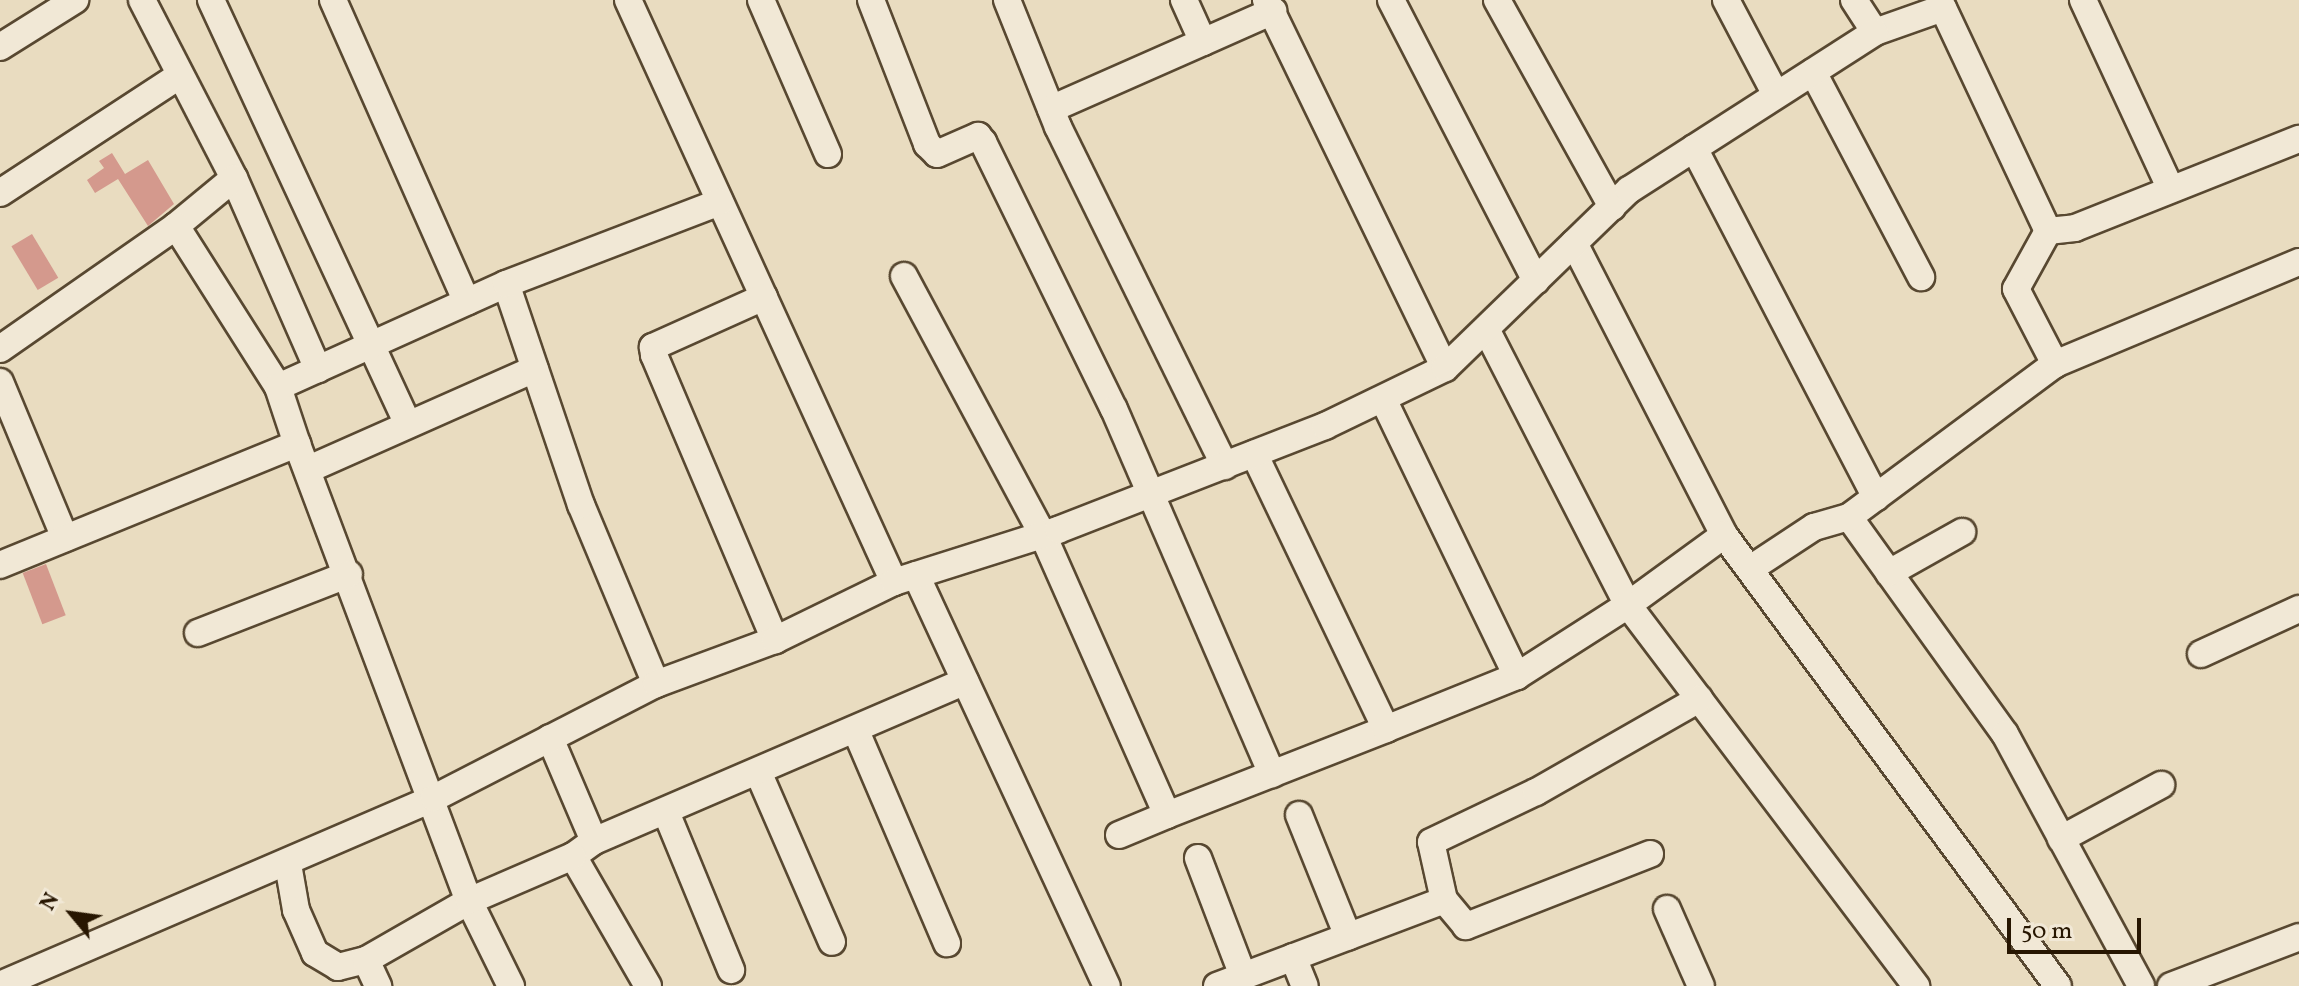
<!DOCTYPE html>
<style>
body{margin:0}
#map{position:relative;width:2299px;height:986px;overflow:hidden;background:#e9dcc0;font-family:Vollkorn,serif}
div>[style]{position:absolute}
.building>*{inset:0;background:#d4998d;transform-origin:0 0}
.roads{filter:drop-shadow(2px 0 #584831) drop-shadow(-2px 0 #584831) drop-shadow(0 2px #584831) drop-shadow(0 -2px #584831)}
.minor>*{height:26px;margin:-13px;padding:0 13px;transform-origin:13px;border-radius:13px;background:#f1e8d6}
span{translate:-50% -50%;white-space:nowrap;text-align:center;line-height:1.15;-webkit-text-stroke:6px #f1e8d6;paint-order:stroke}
.north{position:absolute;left:32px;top:874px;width:80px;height:80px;-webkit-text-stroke:6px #f1e8d6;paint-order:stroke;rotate:299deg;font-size:22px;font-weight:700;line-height:32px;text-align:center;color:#271601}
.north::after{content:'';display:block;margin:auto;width:28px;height:36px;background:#271601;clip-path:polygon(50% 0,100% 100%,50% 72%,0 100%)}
.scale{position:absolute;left:2007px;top:918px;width:134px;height:36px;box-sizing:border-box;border:4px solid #271601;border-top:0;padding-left:10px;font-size:24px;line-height:28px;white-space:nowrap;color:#271601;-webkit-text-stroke:6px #f1e8d6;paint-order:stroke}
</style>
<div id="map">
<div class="building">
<div style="clip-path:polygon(112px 153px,125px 174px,148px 160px,174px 204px,148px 226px,118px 179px,95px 193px,87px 180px,104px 168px,99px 161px)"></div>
<div style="left:32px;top:234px;width:51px;height:24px;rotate:59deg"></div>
<div style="left:46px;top:564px;width:55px;height:25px;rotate:69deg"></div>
</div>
<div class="roads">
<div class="minor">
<div style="left:142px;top:0;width:200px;rotate:62.7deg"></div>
<div style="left:234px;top:178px;width:209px;rotate:66.3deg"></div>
<div style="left:211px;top:0;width:468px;rotate:65.1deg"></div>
<div style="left:333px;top:0;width:330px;rotate:66.1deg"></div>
<div style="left:628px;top:0;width:640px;rotate:65.44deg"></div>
<div style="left:761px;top:0;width:168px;rotate:66.5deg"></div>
<div style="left:871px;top:0;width:155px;rotate:68.7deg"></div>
<div style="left:927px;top:144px;width:14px;rotate:45deg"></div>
<div style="left:937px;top:154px;width:45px;rotate:-23.7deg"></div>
<div style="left:978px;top:136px;width:8px;rotate:50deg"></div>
<div style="left:983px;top:142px;width:297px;rotate:63.9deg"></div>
<div style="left:1114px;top:409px;width:398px;rotate:66.6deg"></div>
<div style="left:1007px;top:0;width:137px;rotate:68.1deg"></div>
<div style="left:1058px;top:127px;width:378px;rotate:63.8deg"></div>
<div style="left:1184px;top:0;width:46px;rotate:65.7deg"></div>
<div style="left:1203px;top:42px;width:77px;rotate:-23.9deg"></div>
<div style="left:1266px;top:0;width:409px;rotate:64.1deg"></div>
<div style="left:1391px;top:0;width:316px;rotate:62.7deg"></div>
<div style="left:1497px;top:0;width:237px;rotate:60.9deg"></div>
<div style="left:1726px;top:0;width:107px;rotate:62.2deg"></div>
<div style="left:1854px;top:0;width:38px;rotate:57deg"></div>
<div style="left:1875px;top:32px;width:72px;rotate:-19.4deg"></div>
<div style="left:1943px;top:8px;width:246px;rotate:64.8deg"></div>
<div style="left:2048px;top:231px;width:66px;rotate:118.9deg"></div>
<div style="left:2016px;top:289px;width:85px;rotate:62.5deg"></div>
<div style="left:2055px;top:364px;width:257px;rotate:143.4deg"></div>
<div style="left:1849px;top:517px;width:267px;rotate:54.3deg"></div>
<div style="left:2005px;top:734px;width:286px;rotate:61.6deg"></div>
<div style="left:2083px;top:0;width:206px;rotate:65.1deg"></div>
<div style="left:0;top:47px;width:89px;rotate:-32.1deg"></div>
<div style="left:1813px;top:72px;width:232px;rotate:62.2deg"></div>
<div style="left:1051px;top:109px;width:166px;rotate:-23.8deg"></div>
<div style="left:1694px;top:148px;width:394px;rotate:62.5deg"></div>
<div style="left:0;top:193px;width:214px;rotate:-33.2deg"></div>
<div style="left:176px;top:226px;width:75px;rotate:-39.6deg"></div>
<div style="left:2048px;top:231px;width:27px;rotate:-6deg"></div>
<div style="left:2075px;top:228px;width:241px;rotate:-21.7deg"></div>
<div style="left:1574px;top:243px;width:328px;rotate:62.8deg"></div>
<div style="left:1724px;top:535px;width:561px;rotate:53.48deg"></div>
<div style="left:904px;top:276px;width:294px;rotate:61.8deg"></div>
<div style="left:1043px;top:535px;width:306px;rotate:66.1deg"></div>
<div style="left:1167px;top:815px;width:235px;rotate:-21.4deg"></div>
<div style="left:1386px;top:729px;width:305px;rotate:-115.6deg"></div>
<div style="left:764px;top:297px;width:122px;rotate:155.8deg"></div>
<div style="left:653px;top:347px;width:8px;rotate:83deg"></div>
<div style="left:654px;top:355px;width:310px;rotate:67deg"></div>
<div style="left:1486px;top:329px;width:310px;rotate:62.8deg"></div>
<div style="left:1628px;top:605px;width:132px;rotate:147.4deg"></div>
<div style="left:0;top:349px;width:215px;rotate:-34.9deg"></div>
<div style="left:176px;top:226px;width:191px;rotate:57.6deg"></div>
<div style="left:2055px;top:364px;width:264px;rotate:-22.7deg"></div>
<div style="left:0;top:382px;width:169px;rotate:67.4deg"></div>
<div style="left:1383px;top:399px;width:308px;rotate:64.2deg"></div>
<div style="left:1517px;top:676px;width:141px;rotate:158deg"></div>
<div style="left:297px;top:444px;width:60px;rotate:-108.4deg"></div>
<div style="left:278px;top:387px;width:250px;rotate:-24.3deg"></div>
<div style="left:309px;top:469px;width:247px;rotate:-23.9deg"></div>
<div style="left:1724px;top:535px;width:119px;rotate:143.9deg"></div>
<div style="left:1628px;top:605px;width:478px;rotate:52.9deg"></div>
<div style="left:0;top:565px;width:321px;rotate:-22.2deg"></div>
<div style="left:297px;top:444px;width:488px;rotate:69.4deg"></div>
<div style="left:469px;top:901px;width:95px;rotate:63.7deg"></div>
<div style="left:1750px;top:569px;width:77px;rotate:-33.3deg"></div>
<div style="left:1814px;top:527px;width:36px;rotate:-16deg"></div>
<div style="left:1889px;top:573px;width:84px;rotate:-29.3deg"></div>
<div style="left:916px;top:575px;width:453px;rotate:65.1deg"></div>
<div style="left:198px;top:633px;width:162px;rotate:-21.3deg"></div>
<div style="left:2201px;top:654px;width:108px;rotate:-24.7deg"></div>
<div style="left:656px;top:684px;width:194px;rotate:-112.7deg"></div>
<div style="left:581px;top:505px;width:233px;rotate:-108.7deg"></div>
<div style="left:506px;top:284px;width:229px;rotate:-21deg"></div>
<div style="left:856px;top:731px;width:231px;rotate:66.8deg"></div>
<div style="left:550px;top:738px;width:112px;rotate:66.9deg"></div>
<div style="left:594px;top:841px;width:26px;rotate:144deg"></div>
<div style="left:573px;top:856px;width:150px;rotate:60deg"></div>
<div style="left:759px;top:774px;width:183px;rotate:66.5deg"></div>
<div style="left:666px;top:812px;width:171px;rotate:67.6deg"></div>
<div style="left:1299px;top:815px;width:131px;rotate:68deg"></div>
<div style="left:1119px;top:835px;width:52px;rotate:-22.6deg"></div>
<div style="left:2061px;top:839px;width:114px;rotate:-28.4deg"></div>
<div style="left:594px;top:841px;width:404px;rotate:-23.3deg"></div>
<div style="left:1650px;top:854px;width:198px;rotate:158.6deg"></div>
<div style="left:1466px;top:926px;width:34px;rotate:-130deg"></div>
<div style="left:1444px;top:900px;width:59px;rotate:-102.6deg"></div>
<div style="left:1431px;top:842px;width:116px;rotate:-25.5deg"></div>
<div style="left:1536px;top:792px;width:188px;rotate:-29.7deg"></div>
<div style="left:1198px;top:858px;width:126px;rotate:69.1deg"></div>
<div style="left:288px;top:864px;width:47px;rotate:80.1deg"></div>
<div style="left:296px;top:910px;width:47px;rotate:66.2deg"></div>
<div style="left:315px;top:953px;width:27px;rotate:31deg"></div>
<div style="left:338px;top:967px;width:29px;rotate:-14deg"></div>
<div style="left:366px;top:960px;width:119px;rotate:-29.8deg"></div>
<div style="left:469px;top:901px;width:113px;rotate:-23.4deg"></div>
<div style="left:1667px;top:909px;width:84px;rotate:66.2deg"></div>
<div style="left:1293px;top:957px;width:31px;rotate:68deg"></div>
<div style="left:366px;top:960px;width:29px;rotate:65deg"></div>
<div style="left:0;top:985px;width:473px;rotate:-23.3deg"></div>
<div style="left:434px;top:798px;width:250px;rotate:-27.2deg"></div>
<div style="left:656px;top:684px;width:127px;rotate:-20.3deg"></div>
<div style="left:775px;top:640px;width:132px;rotate:-26deg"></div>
<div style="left:894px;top:582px;width:172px;rotate:-17.6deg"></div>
<div style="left:1058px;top:530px;width:287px;rotate:-21.3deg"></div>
<div style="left:1325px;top:426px;width:133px;rotate:-25.8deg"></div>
<div style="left:1445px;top:368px;width:256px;rotate:-44.1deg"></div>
<div style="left:1629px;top:190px;width:292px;rotate:-32.7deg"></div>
<div style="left:1217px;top:986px;width:243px;rotate:-20.7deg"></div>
<div style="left:2171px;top:986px;width:137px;rotate:-20.9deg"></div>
</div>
</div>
<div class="north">N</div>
<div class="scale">50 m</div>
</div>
